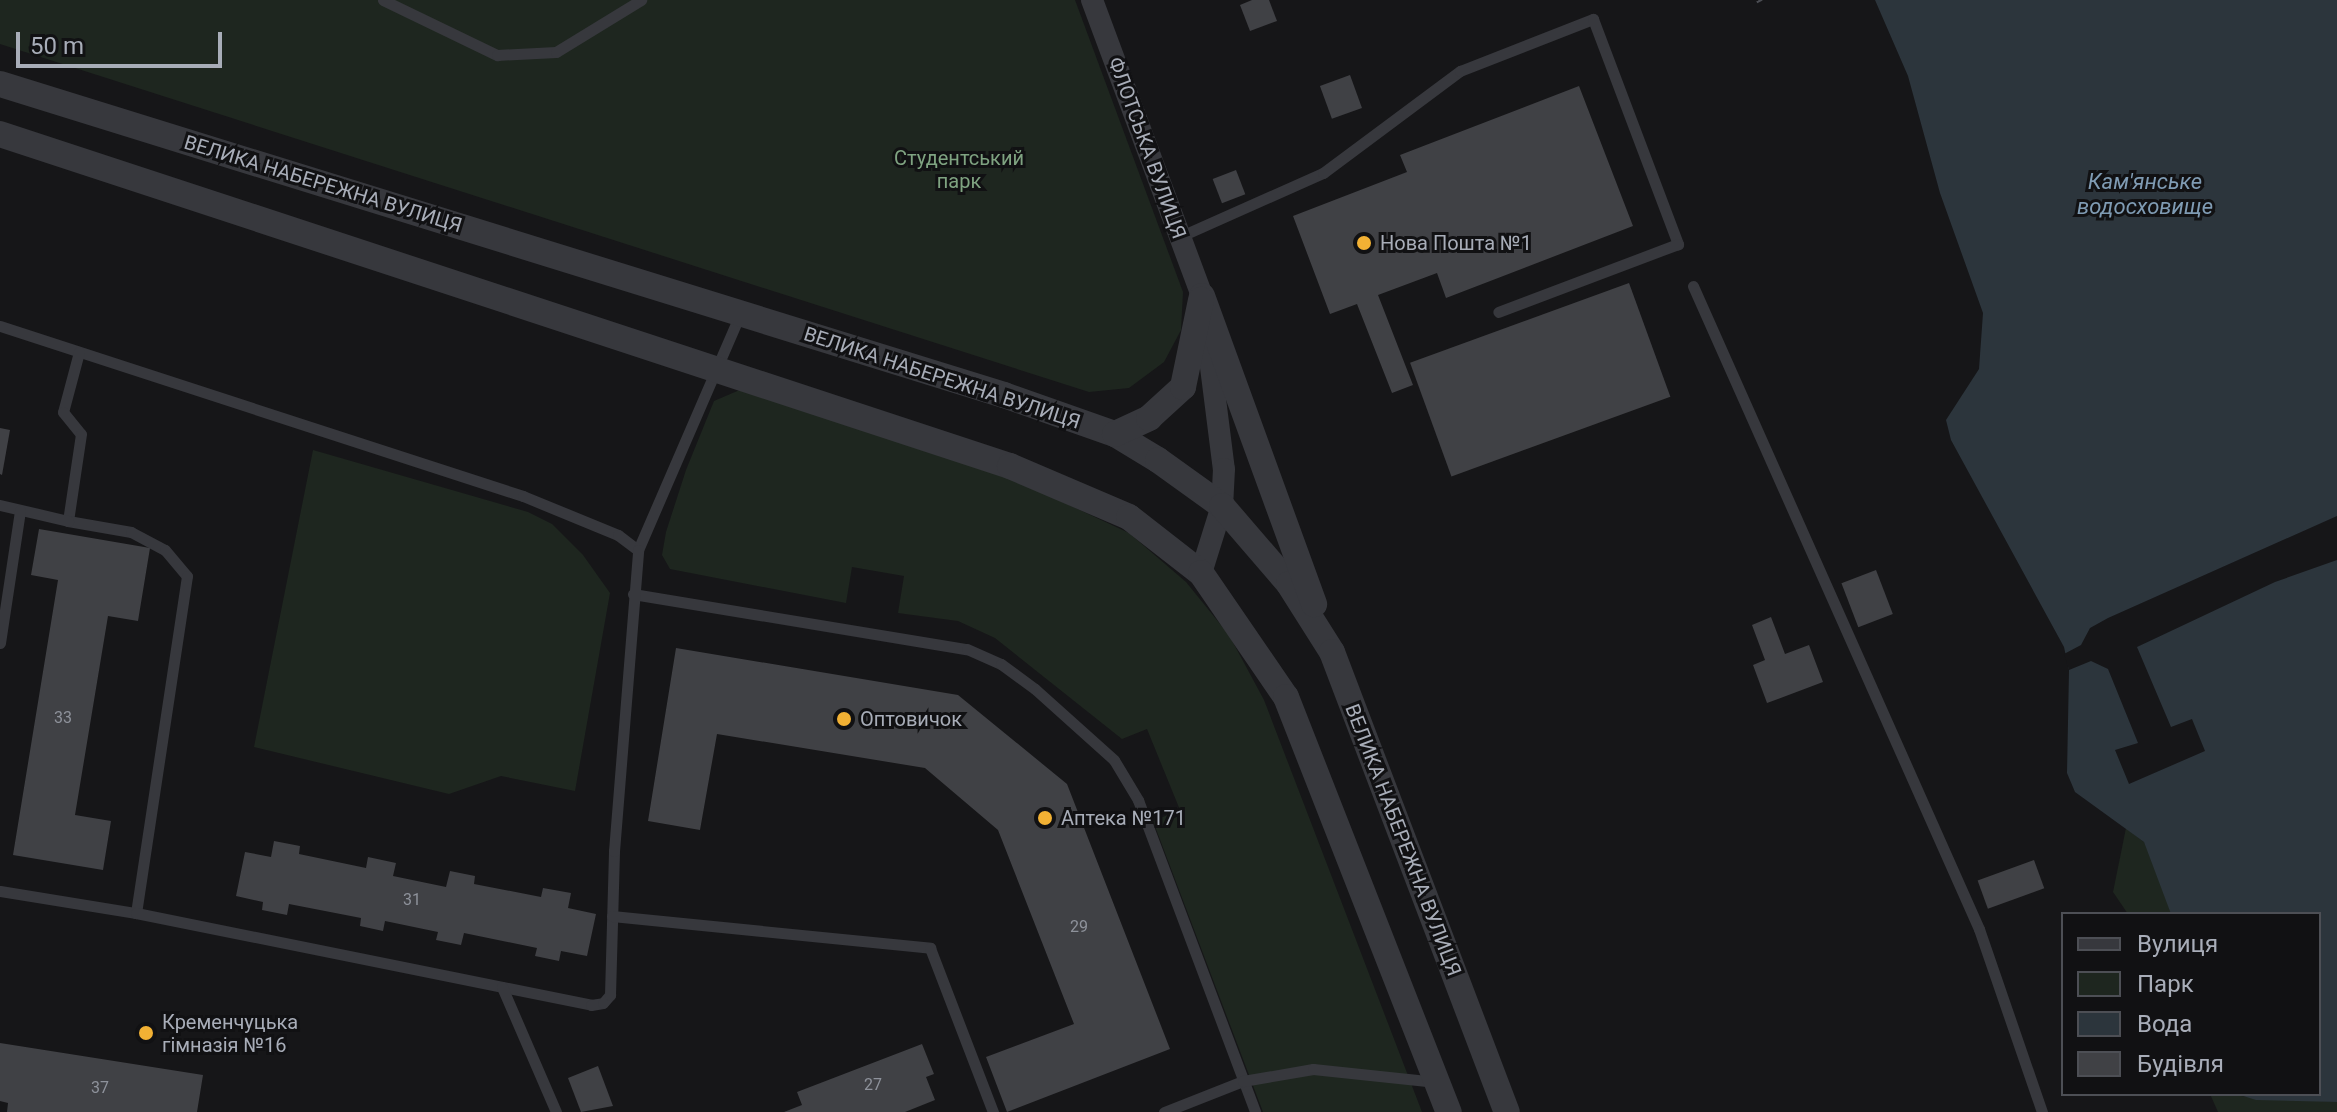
<!DOCTYPE html>
<meta charset="utf-8">
<style>
body{margin:0}
#map{position:relative;width:2337px;height:1112px;overflow:hidden;background:#161618;font-family:Roboto,sans-serif}
div>[style]{position:absolute}
.green>*{inset:0;background:#1e261f}
.water>*{inset:0;background:#2c353c}
.pier>*{inset:0;background:#161618}
.building>*{inset:0;background:#404145;transform-origin:0 0}
.service>*{height:11px;margin:-5.5px;padding:0 5.5px;transform-origin:5.5px;border-radius:5.5px;background:#37383d}
.minor>*{height:22px;margin:-11px;padding:0 11px;transform-origin:11px;border-radius:11px;background:#37383d}
.tertiary>*{height:26px;margin:-13px;padding:0 13px;transform-origin:13px;border-radius:13px;background:#37383d}
.rail>*{height:6px;margin-top:-3px;transform-origin:0;background:repeating-linear-gradient(90deg,#4a4c52 0 10px,transparent 0 18px)}
.dots>*{width:22px;height:22px;translate:-50% -50%;box-sizing:border-box;border:4px solid #111113;border-radius:50%}
span{translate:-50% -50%;white-space:nowrap;text-align:center;line-height:1.15;-webkit-text-stroke:6px #111113;paint-order:stroke}
.number-label{font-size:16px;color:#8e929b}
.number-label span{-webkit-text-stroke-width:0}
.street-label{font-size:20px;color:#a8adb8}
.park-label{font-size:20px;color:#7fa381}
.poi-label{font-size:20px;color:#a8adb8}
.left{translate:0 -50%;text-align:left}
.water-label{font-size:22px;color:#7f9bb3;font-style:italic}
.legend{position:absolute;left:2061px;top:912px;width:260px;height:184px;box-sizing:border-box;background:#111113;border:2px solid #4d4f55;margin:0;padding:10px 14px;list-style:none;font-size:24px;color:#a8adb8}
.legend li{display:flex;align-items:center;gap:16px;height:40px}
.legend b{width:40px;border:2px solid #4d4f55}
.scale{position:absolute;left:16px;top:32px;width:206px;height:36px;box-sizing:border-box;border:4px solid #a8adb8;border-top:0;padding-left:10px;font-size:24px;line-height:28px;white-space:nowrap;color:#a8adb8;-webkit-text-stroke:6px #111113;paint-order:stroke}
</style>
<div id="map">
<div class="green">
<div style="clip-path:polygon(0 0,1075px 0,1183px 292px,1181px 330px,1164px 362px,1129px 388px,1089px 392px,0 44px)"></div>
<div style="clip-path:polygon(742px 389px,1009px 477px,1129px 533px,1186px 582px,1229px 635px,1264px 700px,1422px 1112px,1263px 1112px,1153px 821px,1180px 810px,1147px 729px,1122px 739px,995px 638px,958px 621px,898px 613px,904px 576px,852px 567px,846px 603px,670px 569px,662px 555px,666px 532px,686px 470px,714px 401px)"></div>
<div style="clip-path:polygon(313px 450px,528px 512px,552px 524px,583px 555px,610px 593px,575px 791px,501px 776px,449px 794px,254px 747px)"></div>
<div style="clip-path:polygon(2126px 828px,2144px 842px,2156px 862px,2171px 914px,2128px 914px,2113px 892px)"></div>
<div style="clip-path:polygon(2210px 1094px,2337px 1102px,2337px 1112px,2218px 1112px)"></div>
</div>
<div class="water">
<div style="clip-path:polygon(1875px 0,2337px 0,2337px 1102px,2256px 1100px,2237px 1094px,2319px 1094px,2319px 914px,2171px 914px,2144px 842px,2075px 792px,2067px 773px,2069px 670px,2064px 647px,1951px 440px,1946px 420px,1979px 369px,1983px 313px,1940px 193px,1908px 76px)"></div>
</div>
<div class="pier">
<div style="clip-path:polygon(2337px 516px,2337px 560px,2275px 582px,2137px 647px,2171px 727px,2192px 719px,2205px 751px,2129px 784px,2115px 750px,2138px 743px,2108px 669px,2091px 661px,2069px 670px,2064px 654px,2081px 645px,2090px 628px,2108px 618px)"></div>
</div>
<div class="building">
<div style="clip-path:polygon(1252px 0,1269px 0,1277px 21px,1250px 31px,1240px 5px)"></div>
<div style="left:1350px;top:75px;width:35px;height:32px;rotate:70deg"></div>
<div style="clip-path:polygon(1579px 86px,1633px 226px,1446px 298px,1437px 273px,1378px 295px,1413px 385px,1392px 393px,1357px 304px,1330px 314px,1293px 216px,1407px 172px,1400px 155px)"></div>
<div style="left:1236px;top:170px;width:26px;height:25px;rotate:69deg"></div>
<div style="left:1629px;top:283px;width:121px;height:233px;rotate:70deg"></div>
<div style="clip-path:polygon(0 428px,10px 430px,2px 475px,0 474px)"></div>
<div style="clip-path:polygon(39px 529px,150px 548px,138px 621px,108px 616px,75px 815px,111px 821px,103px 870px,13px 855px,58px 580px,31px 575px)"></div>
<div style="left:1876px;top:570px;width:47px;height:37px;rotate:69deg"></div>
<div style="clip-path:polygon(1771px 617px,1785px 654px,1809px 645px,1823px 682px,1767px 703px,1753px 665px,1765px 660px,1752px 625px)"></div>
<div style="clip-path:polygon(676px 648px,958px 695px,1067px 784px,1170px 1049px,1007px 1112px,986px 1057px,1074px 1024px,998px 830px,925px 768px,717px 734px,700px 830px,648px 821px)"></div>
<div style="clip-path:polygon(274px 841px,300px 846px,299px 854px,366px 868px,368px 857px,396px 863px,393px 876px,446px 887px,450px 871px,475px 876px,474px 884px,541px 897px,543px 888px,571px 893px,568px 908px,596px 914px,587px 956px,561px 951px,559px 961px,535px 956px,537px 948px,464px 933px,461px 945px,436px 940px,438px 932px,385px 921px,383px 931px,360px 926px,361px 918px,289px 904px,287px 915px,262px 910px,263px 902px,236px 896px,245px 852px,271px 857px)"></div>
<div style="left:2034px;top:860px;width:30px;height:60px;rotate:70deg"></div>
<div style="clip-path:polygon(0 1043px,203px 1075px,197px 1112px,7px 1112px,8px 1103px,0 1101px)"></div>
<div style="clip-path:polygon(922px 1044px,934px 1074px,926px 1077px,935px 1100px,905px 1112px,784px 1112px,802px 1105px,797px 1092px)"></div>
<div style="clip-path:polygon(598px 1066px,613px 1106px,581px 1112px,568px 1078px)"></div>
</div>
<div class="service">
<div style="left:383px;top:0;width:127px;rotate:25.8deg"></div>
<div style="left:497px;top:55px;width:59px;rotate:-2.9deg"></div>
<div style="left:556px;top:52px;width:100px;rotate:-31.5deg"></div>
<div style="left:1179px;top:237px;width:158px;rotate:-24deg"></div>
<div style="left:1323px;top:173px;width:171px;rotate:-36.7deg"></div>
<div style="left:1460px;top:71px;width:143px;rotate:-21.4deg"></div>
<div style="left:1593px;top:19px;width:241px;rotate:69.3deg"></div>
<div style="left:1678px;top:244px;width:192px;rotate:159.3deg"></div>
<div style="left:1693px;top:286px;width:704px;rotate:66.02deg"></div>
<div style="left:1979px;top:929px;width:194px;rotate:71deg"></div>
<div style="left:0;top:326px;width:550px;rotate:18.01deg"></div>
<div style="left:523px;top:496px;width:103px;rotate:22.3deg"></div>
<div style="left:618px;top:535px;width:25px;rotate:37deg"></div>
<div style="left:638px;top:550px;width:257px;rotate:-66.6deg"></div>
<div style="left:79px;top:352px;width:62px;rotate:104.9deg"></div>
<div style="left:63px;top:412px;width:28px;rotate:51deg"></div>
<div style="left:81px;top:434px;width:88px;rotate:98.5deg"></div>
<div style="left:68px;top:521px;width:64px;rotate:9.9deg"></div>
<div style="left:131px;top:532px;width:38px;rotate:28deg"></div>
<div style="left:165px;top:550px;width:34px;rotate:50deg"></div>
<div style="left:187px;top:576px;width:341px;rotate:98.6deg"></div>
<div style="left:0;top:505px;width:70px;rotate:13.2deg"></div>
<div style="left:633px;top:594px;width:338px;rotate:9.4deg"></div>
<div style="left:967px;top:649px;width:37px;rotate:24deg"></div>
<div style="left:1001px;top:664px;width:42px;rotate:36.3deg"></div>
<div style="left:1035px;top:689px;width:106px;rotate:41.9deg"></div>
<div style="left:1114px;top:760px;width:47px;rotate:59deg"></div>
<div style="left:1138px;top:800px;width:333px;rotate:69.4deg"></div>
<div style="left:0;top:643px;width:134px;rotate:-81.4deg"></div>
<div style="left:0;top:891px;width:138px;rotate:9.2deg"></div>
<div style="left:136px;top:913px;width:464px;rotate:11.4deg"></div>
<div style="left:591px;top:1005px;width:12px;rotate:-9deg"></div>
<div style="left:603px;top:1003px;width:11px;rotate:-49deg"></div>
<div style="left:610px;top:995px;width:144px;rotate:-88.4deg"></div>
<div style="left:614px;top:851px;width:302px;rotate:-85.4deg"></div>
<div style="left:612px;top:916px;width:320px;rotate:5.7deg"></div>
<div style="left:930px;top:948px;width:176px;rotate:69deg"></div>
<div style="left:502px;top:987px;width:136px;rotate:66.6deg"></div>
<div style="left:1164px;top:1112px;width:85px;rotate:-21.4deg"></div>
<div style="left:1243px;top:1081px;width:71px;rotate:-9.7deg"></div>
<div style="left:1313px;top:1069px;width:124px;rotate:6deg"></div>
</div>
<div class="minor">
<div style="left:1092px;top:0;width:316px;rotate:69.6deg"></div>
<div style="left:1202px;top:296px;width:174px;rotate:82.8deg"></div>
<div style="left:1224px;top:469px;width:37px;rotate:93deg"></div>
<div style="left:1222px;top:506px;width:70px;rotate:107.4deg"></div>
</div>
<div class="tertiary">
<div style="left:0;top:84px;width:1051px;rotate:17.21deg"></div>
<div style="left:1004px;top:395px;width:118px;rotate:19.4deg"></div>
<div style="left:1115px;top:434px;width:50px;rotate:31.2deg"></div>
<div style="left:1158px;top:460px;width:79px;rotate:35.7deg"></div>
<div style="left:1222px;top:506px;width:103px;rotate:49.3deg"></div>
<div style="left:1289px;top:584px;width:80px;rotate:57.7deg"></div>
<div style="left:1332px;top:652px;width:492px;rotate:69.2deg"></div>
<div style="left:0;top:134px;width:1063px;rotate:18.2deg"></div>
<div style="left:1010px;top:466px;width:129px;rotate:23.2deg"></div>
<div style="left:1129px;top:517px;width:91px;rotate:37.9deg"></div>
<div style="left:1201px;top:573px;width:150px;rotate:55.6deg"></div>
<div style="left:1286px;top:697px;width:446px;rotate:68.6deg"></div>
<div style="left:1202px;top:296px;width:328px;rotate:70deg"></div>
<div style="left:1115px;top:434px;width:38px;rotate:-25deg"></div>
<div style="left:1149px;top:418px;width:46px;rotate:-42.4deg"></div>
<div style="left:1183px;top:387px;width:89px;rotate:-78.3deg"></div>
</div>
<div class="rail">
<div style="left:1759px;top:0;width:2px;rotate:63deg"></div>
</div>
<div class="dots">
<div style="left:1364px;top:243px;background:#f2b134"></div>
<div style="left:844px;top:719px;background:#f2b134"></div>
<div style="left:1045px;top:818px;background:#f2b134"></div>
<div style="left:146px;top:1033px;background:#f2b134"></div>
</div>
<div class="number-label">
<span style="left:63px;top:718px">33</span>
<span style="left:412px;top:900px">31</span>
<span style="left:1079px;top:927px">29</span>
<span style="left:873px;top:1085px">27</span>
<span style="left:100px;top:1088px">37</span>
</div>
<div class="street-label">
<span style="left:1147px;top:148px;rotate:70deg">ФЛОТСЬКА ВУЛИЦЯ</span>
<span style="left:323px;top:184px;rotate:17deg">ВЕЛИКА НАБЕРЕЖНА ВУЛИЦЯ</span>
<span style="left:942px;top:378px;rotate:18deg">ВЕЛИКА НАБЕРЕЖНА ВУЛИЦЯ</span>
<span style="left:1403px;top:840px;rotate:69deg">ВЕЛИКА НАБЕРЕЖНА ВУЛИЦЯ</span>
</div>
<div class="park-label">
<span style="left:959px;top:170px">Студентський<br>парк</span>
</div>
<div class="poi-label">
<span class="left" style="left:1380px;top:243px">Нова Пошта №1</span>
<span class="left" style="left:860px;top:719px">Оптовичок</span>
<span class="left" style="left:1061px;top:818px">Аптека №171</span>
<span class="left" style="left:162px;top:1034px">Кременчуцька<br>гімназія №16</span>
</div>
<div class="water-label">
<span style="left:2145px;top:194px">Кам'янське<br>водосховище</span>
</div>
<ul class="legend">
<li><b style="height:10px;background:#37383d"></b>Вулиця</li>
<li><b style="height:22px;background:#1e261f"></b>Парк</li>
<li><b style="height:22px;background:#2c353c"></b>Вода</li>
<li><b style="height:22px;background:#404145"></b>Будівля</li>
</ul>
<div class="scale">50 m</div>
</div>
